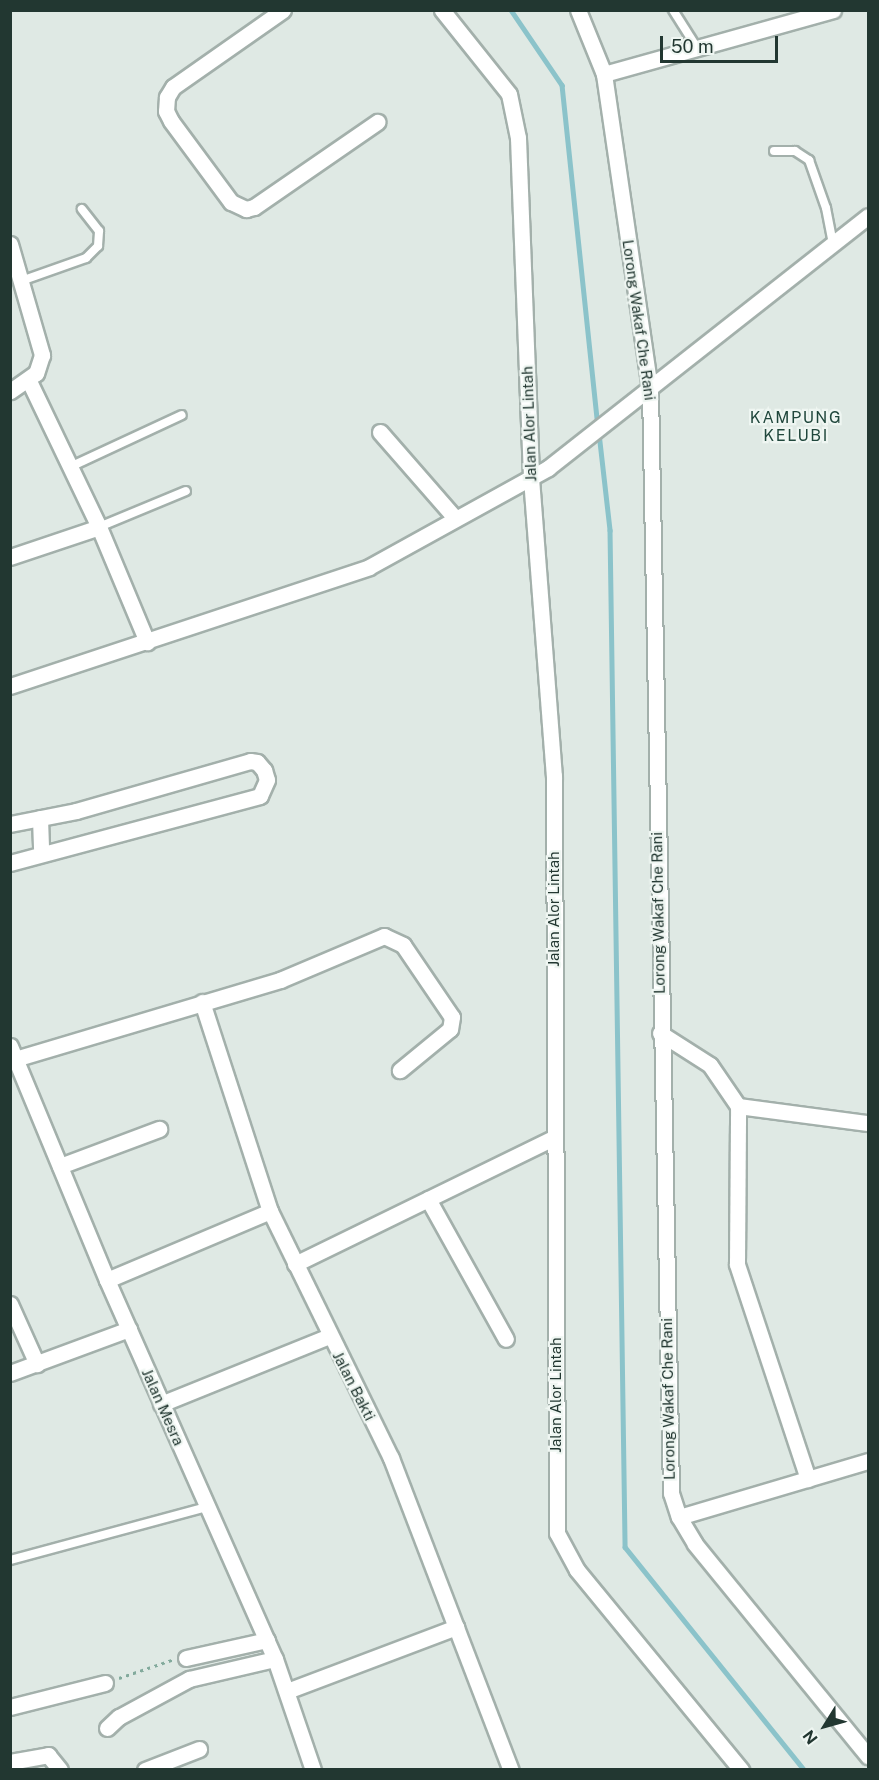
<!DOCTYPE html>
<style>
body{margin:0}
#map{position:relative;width:879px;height:1780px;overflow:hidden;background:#dfe9e4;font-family:"Public Sans",sans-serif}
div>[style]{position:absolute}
.stream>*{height:4.5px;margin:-2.25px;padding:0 2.25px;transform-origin:2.25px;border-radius:2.25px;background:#8bc3ca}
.path>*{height:3px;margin-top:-1.5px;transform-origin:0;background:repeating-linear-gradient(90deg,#82aa9c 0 3px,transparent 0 7.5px)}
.roads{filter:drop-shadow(2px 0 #a3b0ab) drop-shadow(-2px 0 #a3b0ab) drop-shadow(0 2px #a3b0ab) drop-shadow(0 -2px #a3b0ab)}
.service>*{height:8px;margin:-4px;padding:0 4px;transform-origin:4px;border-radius:4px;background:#fff}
.minor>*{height:15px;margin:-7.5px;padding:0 7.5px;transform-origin:7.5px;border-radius:7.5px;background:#fff}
span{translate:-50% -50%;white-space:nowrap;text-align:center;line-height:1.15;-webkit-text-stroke:4.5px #eff6f2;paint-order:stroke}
.street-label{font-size:15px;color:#223731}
.neighbourhood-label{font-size:16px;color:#20473c;letter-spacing:1.5px}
.frame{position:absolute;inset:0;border:12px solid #223731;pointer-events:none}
.north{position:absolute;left:795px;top:1696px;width:60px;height:60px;-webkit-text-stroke:4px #eff6f2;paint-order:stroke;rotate:233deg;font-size:16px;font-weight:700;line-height:24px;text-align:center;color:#223731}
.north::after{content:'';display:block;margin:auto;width:21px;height:27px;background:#223731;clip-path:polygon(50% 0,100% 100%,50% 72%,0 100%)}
.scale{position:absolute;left:660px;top:36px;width:118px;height:27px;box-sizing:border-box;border:3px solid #223731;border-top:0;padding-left:8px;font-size:18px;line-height:21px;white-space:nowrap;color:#223731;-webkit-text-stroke:4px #eff6f2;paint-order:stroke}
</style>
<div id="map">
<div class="stream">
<div style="left:511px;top:10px;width:91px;rotate:55.8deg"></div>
<div style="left:562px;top:85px;width:342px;rotate:84deg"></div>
<div style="left:599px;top:433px;width:98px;rotate:83.5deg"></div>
<div style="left:610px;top:530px;width:1017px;rotate:89.15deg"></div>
<div style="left:625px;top:1547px;width:286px;rotate:51.2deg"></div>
</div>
<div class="path">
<div style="left:119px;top:1678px;width:56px;rotate:-18.8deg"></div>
</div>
<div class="roads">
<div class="service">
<div style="left:673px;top:10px;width:45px;rotate:57.7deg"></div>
<div style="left:774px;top:151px;width:21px"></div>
<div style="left:795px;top:151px;width:17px;rotate:33deg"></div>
<div style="left:809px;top:160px;width:51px;rotate:70.5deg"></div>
<div style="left:826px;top:208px;width:36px;rotate:79deg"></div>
<div style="left:21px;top:281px;width:69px;rotate:-19.5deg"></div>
<div style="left:86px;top:258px;width:17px;rotate:-45deg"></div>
<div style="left:98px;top:246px;width:15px;rotate:-86deg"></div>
<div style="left:99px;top:231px;width:28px;rotate:-128deg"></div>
<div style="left:70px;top:467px;width:123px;rotate:-24.9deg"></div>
<div style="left:99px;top:527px;width:94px;rotate:-22.5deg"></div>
<div style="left:10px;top:1560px;width:204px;rotate:-15.1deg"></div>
</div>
<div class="minor">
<div style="left:283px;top:10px;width:134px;rotate:145deg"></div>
<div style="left:173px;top:87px;width:12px;rotate:121deg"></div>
<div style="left:167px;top:97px;width:14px;rotate:94deg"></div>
<div style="left:166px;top:111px;width:11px;rotate:63deg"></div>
<div style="left:171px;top:121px;width:101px;rotate:53.5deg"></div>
<div style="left:231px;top:202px;width:17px;rotate:25deg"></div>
<div style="left:246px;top:209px;width:8px;rotate:-14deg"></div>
<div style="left:254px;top:207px;width:150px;rotate:-34.6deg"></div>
<div style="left:442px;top:10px;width:107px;rotate:51.4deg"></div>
<div style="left:509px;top:94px;width:45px;rotate:78.4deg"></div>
<div style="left:518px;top:138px;width:340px;rotate:87.8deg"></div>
<div style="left:531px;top:478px;width:299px;rotate:85.6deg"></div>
<div style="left:554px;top:776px;width:757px;rotate:89.77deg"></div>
<div style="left:557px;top:1533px;width:42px;rotate:61.6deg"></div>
<div style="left:577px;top:1570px;width:259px;rotate:50.6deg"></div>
<div style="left:578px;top:10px;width:69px;rotate:67.9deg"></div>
<div style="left:604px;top:74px;width:318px;rotate:81.7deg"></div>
<div style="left:650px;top:389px;width:1104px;rotate:88.91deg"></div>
<div style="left:671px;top:1493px;width:25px;rotate:72deg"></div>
<div style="left:679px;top:1517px;width:31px;rotate:59deg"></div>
<div style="left:695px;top:1544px;width:274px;rotate:50.8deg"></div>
<div style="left:604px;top:74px;width:238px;rotate:-15.6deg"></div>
<div style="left:10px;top:244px;width:116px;rotate:73.9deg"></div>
<div style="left:42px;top:355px;width:19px;rotate:108deg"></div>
<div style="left:36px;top:373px;width:32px;rotate:145deg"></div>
<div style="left:29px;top:381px;width:162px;rotate:64.4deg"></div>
<div style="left:99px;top:527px;width:125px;rotate:67.3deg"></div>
<div style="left:380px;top:432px;width:114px;rotate:48.9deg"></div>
<div style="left:10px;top:557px;width:94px;rotate:-18.6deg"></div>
<div style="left:10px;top:686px;width:378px;rotate:-18.3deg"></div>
<div style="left:369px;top:567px;width:205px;rotate:-28.9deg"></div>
<div style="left:548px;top:468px;width:407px;rotate:-38.2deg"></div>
<div style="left:40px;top:818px;width:36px;rotate:88deg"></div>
<div style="left:10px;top:824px;width:67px;rotate:-11.1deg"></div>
<div style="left:76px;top:811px;width:181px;rotate:-16deg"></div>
<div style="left:250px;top:761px;width:7px;rotate:8deg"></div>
<div style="left:257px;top:762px;width:11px;rotate:49deg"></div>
<div style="left:264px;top:770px;width:10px;rotate:73deg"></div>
<div style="left:267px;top:780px;width:17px;rotate:114deg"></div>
<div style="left:260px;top:796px;width:259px;rotate:165deg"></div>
<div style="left:202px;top:1002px;width:220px;rotate:72deg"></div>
<div style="left:270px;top:1211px;width:275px;rotate:63.9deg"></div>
<div style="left:391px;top:1458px;width:334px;rotate:69deg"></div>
<div style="left:660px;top:1033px;width:59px;rotate:32.6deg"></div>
<div style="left:710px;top:1065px;width:50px;rotate:55.7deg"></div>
<div style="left:10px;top:1046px;width:253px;rotate:67.5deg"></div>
<div style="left:107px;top:1280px;width:415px;rotate:66.1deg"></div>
<div style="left:275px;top:1659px;width:117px;rotate:71.1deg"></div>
<div style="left:15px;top:1059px;width:277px;rotate:-16.6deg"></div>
<div style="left:280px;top:980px;width:113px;rotate:-22.9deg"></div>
<div style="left:384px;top:936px;width:21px;rotate:25deg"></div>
<div style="left:403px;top:945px;width:87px;rotate:55.8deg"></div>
<div style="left:452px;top:1017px;width:12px;rotate:99deg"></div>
<div style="left:450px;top:1029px;width:65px;rotate:140.6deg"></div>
<div style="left:60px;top:1166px;width:106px;rotate:-20.5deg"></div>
<div style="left:428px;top:1199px;width:160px;rotate:60.9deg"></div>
<div style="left:295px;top:1264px;width:289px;rotate:-26deg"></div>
<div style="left:107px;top:1280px;width:177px;rotate:-22.9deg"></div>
<div style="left:10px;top:1304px;width:66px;rotate:65.8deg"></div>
<div style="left:10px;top:1373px;width:127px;rotate:-20.3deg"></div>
<div style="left:161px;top:1404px;width:181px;rotate:-22deg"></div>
<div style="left:808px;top:1479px;width:226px;rotate:-108.3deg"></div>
<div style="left:737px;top:1264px;width:158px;rotate:-89.6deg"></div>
<div style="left:738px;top:1106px;width:131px;rotate:7.5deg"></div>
<div style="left:679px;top:1517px;width:197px;rotate:-16.5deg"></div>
<div style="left:186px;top:1658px;width:83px;rotate:-12.5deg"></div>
<div style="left:287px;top:1691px;width:181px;rotate:-20.7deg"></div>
<div style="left:10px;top:1707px;width:98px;rotate:-14.2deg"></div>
<div style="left:107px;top:1728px;width:16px;rotate:-43deg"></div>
<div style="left:119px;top:1717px;width:80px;rotate:-28.5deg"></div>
<div style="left:189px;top:1679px;width:88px;rotate:-13.1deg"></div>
<div style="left:10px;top:1762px;width:39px;rotate:-10deg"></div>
<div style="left:48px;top:1755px;width:19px;rotate:51deg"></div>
<div style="left:145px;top:1770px;width:58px;rotate:-21.3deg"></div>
</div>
</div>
<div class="street-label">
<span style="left:639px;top:320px;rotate:82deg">Lorong Wakaf Che Rani</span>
<span style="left:529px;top:424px;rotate:-92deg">Jalan Alor Lintah</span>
<span style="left:554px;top:909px;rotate:-90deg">Jalan Alor Lintah</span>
<span style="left:658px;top:913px;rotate:-91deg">Lorong Wakaf Che Rani</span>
<span style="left:354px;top:1386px;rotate:63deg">Jalan Bakti</span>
<span style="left:556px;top:1395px;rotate:-90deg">Jalan Alor Lintah</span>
<span style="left:668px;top:1399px;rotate:-91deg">Lorong Wakaf Che Rani</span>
<span style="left:163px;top:1407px;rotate:66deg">Jalan Mesra</span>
</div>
<div class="neighbourhood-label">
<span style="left:796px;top:427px">KAMPUNG<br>KELUBI</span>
</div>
<div class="frame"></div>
<div class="north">N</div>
<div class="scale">50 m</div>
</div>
